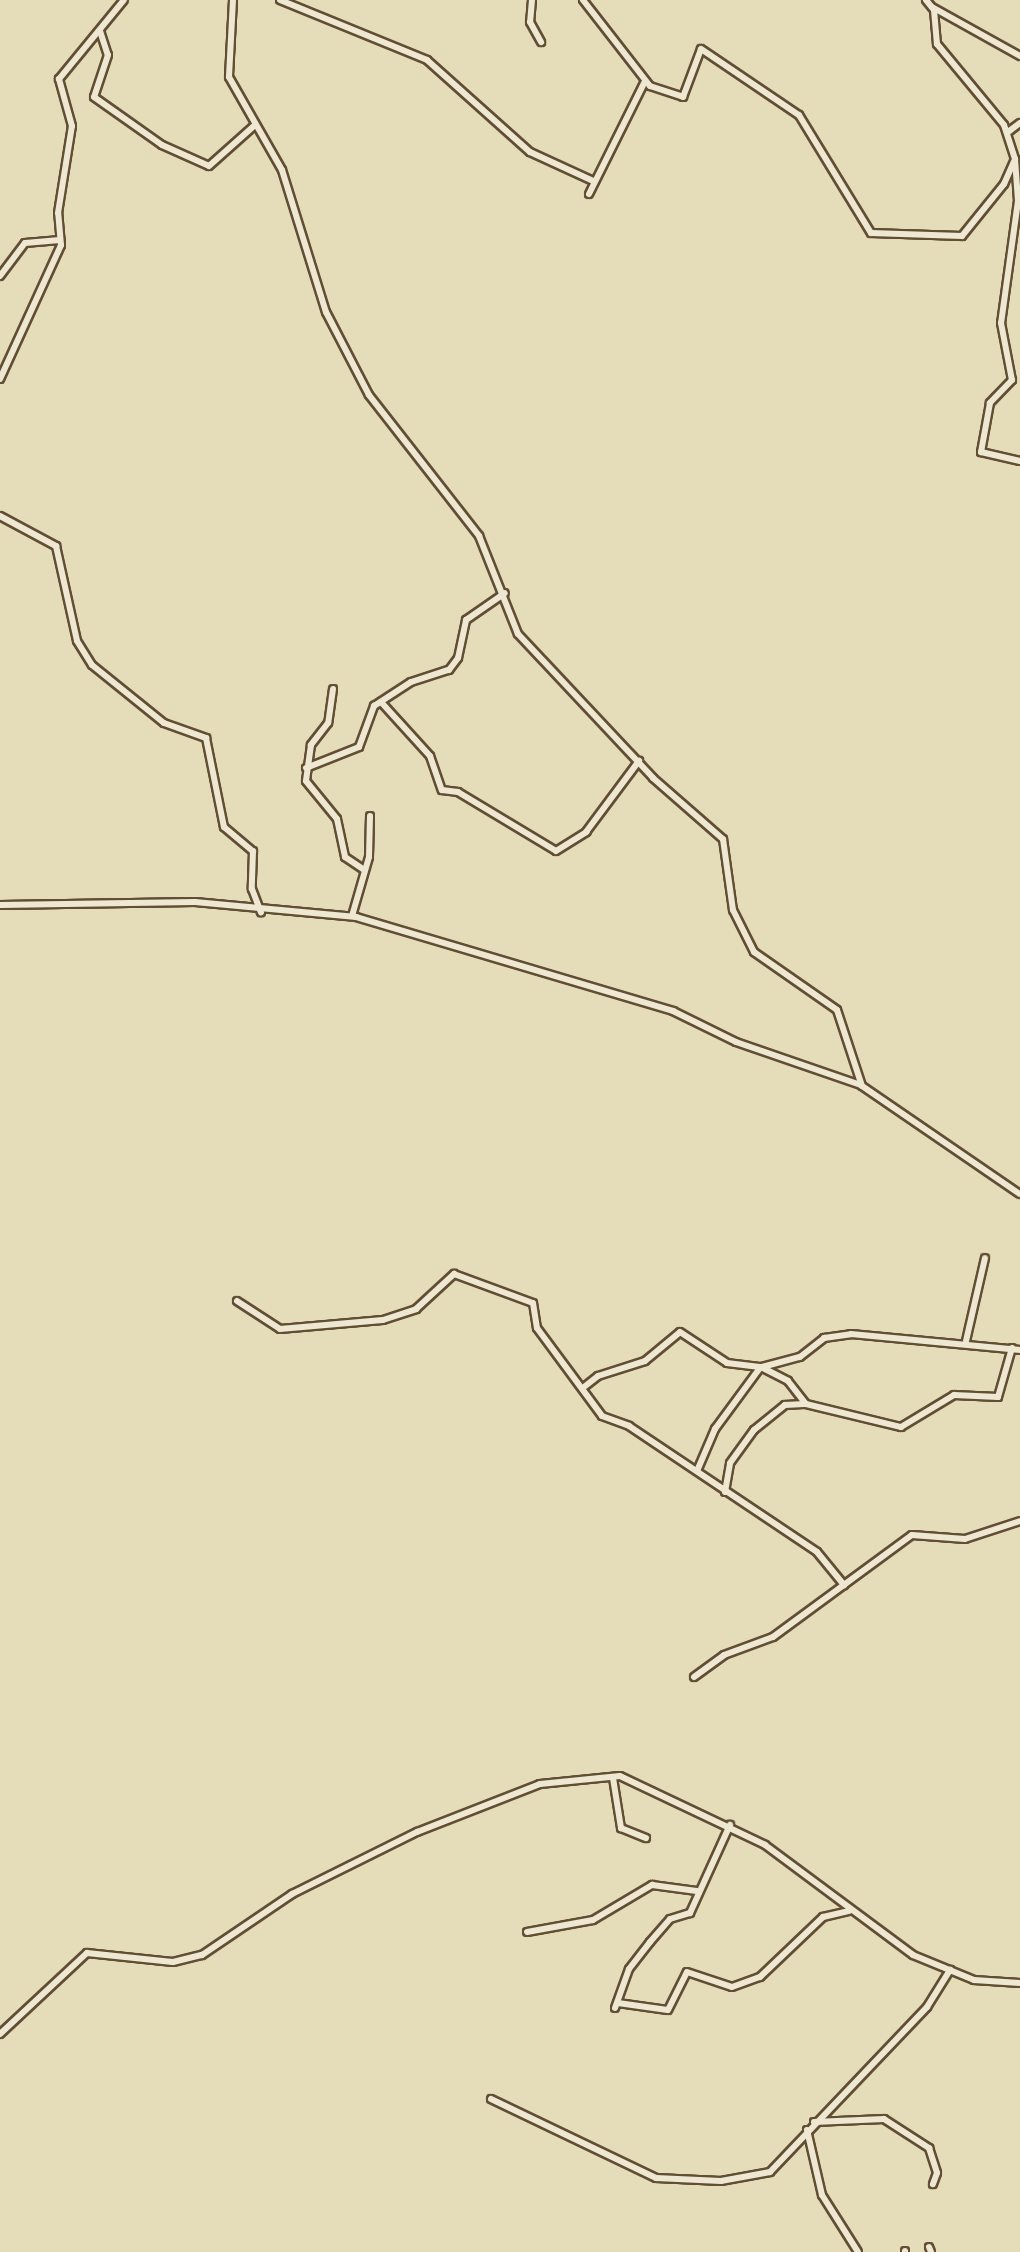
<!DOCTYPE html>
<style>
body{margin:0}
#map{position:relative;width:1020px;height:2252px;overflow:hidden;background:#e5dcba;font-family:"IM FELL Great Primer",serif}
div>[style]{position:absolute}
.roads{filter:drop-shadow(2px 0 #614e33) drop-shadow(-2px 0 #614e33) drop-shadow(0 2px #614e33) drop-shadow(0 -2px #614e33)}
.minor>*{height:6px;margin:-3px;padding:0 3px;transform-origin:3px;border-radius:3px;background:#eee8d2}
span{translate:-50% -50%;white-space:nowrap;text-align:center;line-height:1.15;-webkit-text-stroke:8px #eee8d2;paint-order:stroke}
</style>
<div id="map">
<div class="roads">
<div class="minor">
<div style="left:233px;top:0;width:77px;rotate:93deg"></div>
<div style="left:229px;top:77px;width:107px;rotate:60.3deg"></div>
<div style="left:282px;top:170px;width:149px;rotate:72.8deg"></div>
<div style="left:326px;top:312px;width:93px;rotate:62.6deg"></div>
<div style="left:369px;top:395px;width:179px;rotate:52deg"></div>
<div style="left:479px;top:536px;width:105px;rotate:68.3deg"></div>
<div style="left:518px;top:634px;width:197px;rotate:46.8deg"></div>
<div style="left:653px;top:778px;width:93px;rotate:41.1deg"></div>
<div style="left:723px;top:839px;width:72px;rotate:82deg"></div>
<div style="left:733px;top:910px;width:47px;rotate:63.4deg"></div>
<div style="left:754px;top:952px;width:101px;rotate:34.9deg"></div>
<div style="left:837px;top:1010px;width:80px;rotate:71.8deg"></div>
<div style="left:862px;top:1086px;width:191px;rotate:34.4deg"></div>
<div style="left:280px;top:0;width:159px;rotate:22.2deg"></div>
<div style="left:427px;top:60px;width:138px;rotate:41.8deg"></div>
<div style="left:530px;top:152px;width:69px;rotate:24.7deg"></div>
<div style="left:532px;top:0;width:22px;rotate:95deg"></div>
<div style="left:530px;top:22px;width:23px;rotate:61deg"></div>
<div style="left:583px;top:0;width:109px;rotate:52.1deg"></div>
<div style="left:650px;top:86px;width:35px;rotate:18deg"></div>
<div style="left:683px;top:97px;width:51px;rotate:-69.4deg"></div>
<div style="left:701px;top:49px;width:118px;rotate:34deg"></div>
<div style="left:799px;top:115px;width:138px;rotate:58.6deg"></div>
<div style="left:871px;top:233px;width:91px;rotate:1.9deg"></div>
<div style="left:962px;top:236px;width:67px;rotate:-51.1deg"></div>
<div style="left:1004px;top:184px;width:27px;rotate:-66deg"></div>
<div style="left:926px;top:0;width:13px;rotate:51deg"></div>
<div style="left:934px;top:10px;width:34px;rotate:85deg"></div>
<div style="left:937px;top:44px;width:105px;rotate:50.4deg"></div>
<div style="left:1004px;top:125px;width:36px;rotate:72deg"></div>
<div style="left:1015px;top:159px;width:42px;rotate:85.9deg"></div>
<div style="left:1018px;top:201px;width:123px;rotate:97.9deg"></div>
<div style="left:1001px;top:323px;width:58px;rotate:79.1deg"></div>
<div style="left:1012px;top:380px;width:32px;rotate:134deg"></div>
<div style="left:990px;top:403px;width:50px;rotate:100.4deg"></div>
<div style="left:981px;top:452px;width:40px;rotate:13deg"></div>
<div style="left:932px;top:7px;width:101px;rotate:29.1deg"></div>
<div style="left:100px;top:31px;width:25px;rotate:72deg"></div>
<div style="left:108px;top:55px;width:44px;rotate:108.4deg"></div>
<div style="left:94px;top:97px;width:83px;rotate:35.2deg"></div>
<div style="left:162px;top:145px;width:51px;rotate:24.1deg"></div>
<div style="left:209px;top:166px;width:62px;rotate:-41.7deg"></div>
<div style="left:1008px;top:132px;width:15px;rotate:-37deg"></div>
<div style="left:589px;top:194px;width:126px;rotate:-63.6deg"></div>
<div style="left:0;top:276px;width:41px;rotate:-52.9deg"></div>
<div style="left:25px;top:243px;width:35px;rotate:-5deg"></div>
<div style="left:0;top:379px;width:147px;rotate:-65.5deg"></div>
<div style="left:61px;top:245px;width:32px;rotate:-95deg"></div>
<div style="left:58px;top:213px;width:88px;rotate:-80.9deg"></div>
<div style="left:72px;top:126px;width:49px;rotate:-105.5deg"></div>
<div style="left:59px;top:79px;width:102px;rotate:-50.6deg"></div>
<div style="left:0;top:516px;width:64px;rotate:28.2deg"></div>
<div style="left:56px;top:546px;width:97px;rotate:77.5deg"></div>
<div style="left:77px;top:641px;width:28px;rotate:58deg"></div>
<div style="left:92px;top:665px;width:92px;rotate:38.9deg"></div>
<div style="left:164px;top:723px;width:45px;rotate:19.7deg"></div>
<div style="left:206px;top:738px;width:91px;rotate:78.6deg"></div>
<div style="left:224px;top:827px;width:38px;rotate:40deg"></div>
<div style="left:253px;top:851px;width:38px;rotate:92deg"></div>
<div style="left:252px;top:889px;width:25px;rotate:69deg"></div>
<div style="left:333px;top:689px;width:34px;rotate:98deg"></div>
<div style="left:328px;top:723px;width:28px;rotate:128deg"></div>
<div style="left:311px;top:745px;width:36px;rotate:98deg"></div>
<div style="left:306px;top:781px;width:49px;rotate:50.8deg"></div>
<div style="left:337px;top:819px;width:39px;rotate:78deg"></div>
<div style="left:345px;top:857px;width:22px;rotate:34deg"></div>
<div style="left:381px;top:702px;width:73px;rotate:47.8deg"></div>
<div style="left:430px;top:756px;width:36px;rotate:71deg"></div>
<div style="left:442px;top:790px;width:16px;rotate:7deg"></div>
<div style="left:458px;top:792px;width:114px;rotate:31deg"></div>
<div style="left:556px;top:851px;width:36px;rotate:-32deg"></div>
<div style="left:586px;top:832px;width:89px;rotate:-53.3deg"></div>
<div style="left:306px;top:768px;width:57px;rotate:-21.6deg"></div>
<div style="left:359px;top:747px;width:44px;rotate:-69.9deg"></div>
<div style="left:374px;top:706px;width:44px;rotate:-33deg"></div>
<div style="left:411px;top:682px;width:40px;rotate:-18deg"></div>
<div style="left:449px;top:670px;width:15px;rotate:-53deg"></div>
<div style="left:458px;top:658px;width:39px;rotate:-78deg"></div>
<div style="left:466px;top:620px;width:47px;rotate:-34.7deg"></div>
<div style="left:0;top:905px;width:195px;rotate:-0.9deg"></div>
<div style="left:195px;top:902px;width:162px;rotate:5.3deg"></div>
<div style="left:356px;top:917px;width:331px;rotate:16.5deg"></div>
<div style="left:673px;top:1011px;width:70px;rotate:26.2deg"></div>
<div style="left:736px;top:1042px;width:132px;rotate:19deg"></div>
<div style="left:352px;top:916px;width:61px;rotate:-73.9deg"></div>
<div style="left:369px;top:857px;width:41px;rotate:-88.6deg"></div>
<div style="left:237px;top:1301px;width:51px;rotate:33.1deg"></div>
<div style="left:280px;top:1329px;width:103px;rotate:-5deg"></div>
<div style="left:383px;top:1320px;width:35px;rotate:-18deg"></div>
<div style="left:416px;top:1309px;width:52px;rotate:-42.6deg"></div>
<div style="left:454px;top:1274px;width:84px;rotate:20.2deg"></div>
<div style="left:533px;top:1303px;width:25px;rotate:81deg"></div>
<div style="left:537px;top:1328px;width:109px;rotate:53.5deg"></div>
<div style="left:602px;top:1416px;width:29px;rotate:20deg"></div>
<div style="left:629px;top:1426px;width:226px;rotate:33.8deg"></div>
<div style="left:817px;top:1552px;width:43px;rotate:50.7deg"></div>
<div style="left:966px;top:1341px;width:85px;rotate:-77.1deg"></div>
<div style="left:763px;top:1368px;width:28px;rotate:27deg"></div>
<div style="left:788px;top:1381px;width:29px;rotate:52deg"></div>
<div style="left:806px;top:1404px;width:98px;rotate:13.6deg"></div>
<div style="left:901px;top:1427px;width:62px;rotate:-31.1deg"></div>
<div style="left:954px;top:1395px;width:44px;rotate:2.6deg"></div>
<div style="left:998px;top:1397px;width:51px;rotate:-74.1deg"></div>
<div style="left:584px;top:1387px;width:18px;rotate:-38deg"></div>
<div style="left:598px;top:1376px;width:49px;rotate:-17.7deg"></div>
<div style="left:645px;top:1361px;width:45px;rotate:-39.6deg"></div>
<div style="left:680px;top:1332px;width:56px;rotate:33.4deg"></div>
<div style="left:727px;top:1363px;width:35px;rotate:7deg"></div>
<div style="left:762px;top:1367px;width:39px;rotate:-15deg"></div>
<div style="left:800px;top:1357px;width:31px;rotate:-38deg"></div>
<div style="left:824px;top:1338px;width:27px;rotate:-8deg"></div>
<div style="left:851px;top:1334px;width:170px;rotate:5.4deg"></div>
<div style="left:697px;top:1471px;width:46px;rotate:-66.8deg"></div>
<div style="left:715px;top:1429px;width:76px;rotate:-53.6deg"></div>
<div style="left:725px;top:1492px;width:29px;rotate:-80deg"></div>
<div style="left:730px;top:1463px;width:41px;rotate:-54deg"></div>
<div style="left:754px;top:1430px;width:40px;rotate:-39deg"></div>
<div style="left:785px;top:1405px;width:19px;rotate:-3deg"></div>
<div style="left:694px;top:1677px;width:37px;rotate:-36deg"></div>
<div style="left:724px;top:1655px;width:52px;rotate:-20.2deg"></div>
<div style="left:773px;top:1637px;width:172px;rotate:-36.3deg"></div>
<div style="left:912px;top:1535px;width:53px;rotate:4.3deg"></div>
<div style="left:965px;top:1539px;width:58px;rotate:-18.1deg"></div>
<div style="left:613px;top:1778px;width:51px;rotate:80.9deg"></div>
<div style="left:621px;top:1828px;width:27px;rotate:22deg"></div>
<div style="left:527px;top:1932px;width:67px;rotate:-10.3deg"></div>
<div style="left:593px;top:1920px;width:69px;rotate:-30.7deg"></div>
<div style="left:652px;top:1885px;width:45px;rotate:7.6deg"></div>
<div style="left:618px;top:2003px;width:50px;rotate:8deg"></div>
<div style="left:668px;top:2010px;width:42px;rotate:-63.4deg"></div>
<div style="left:687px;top:1972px;width:47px;rotate:18.4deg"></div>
<div style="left:732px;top:1987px;width:30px;rotate:-20deg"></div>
<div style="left:760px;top:1977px;width:87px;rotate:-43.6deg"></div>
<div style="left:823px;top:1917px;width:27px;rotate:-13deg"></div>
<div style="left:615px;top:2008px;width:41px;rotate:-70.3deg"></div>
<div style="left:629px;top:1969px;width:34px;rotate:-52deg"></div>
<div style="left:650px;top:1942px;width:30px;rotate:-49deg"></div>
<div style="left:670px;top:1919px;width:21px;rotate:-17deg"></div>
<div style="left:690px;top:1913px;width:97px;rotate:-65.6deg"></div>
<div style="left:0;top:2034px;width:119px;rotate:-43deg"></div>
<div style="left:87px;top:1953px;width:86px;rotate:6deg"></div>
<div style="left:173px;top:1962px;width:30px;rotate:-14deg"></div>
<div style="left:202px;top:1955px;width:109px;rotate:-34.1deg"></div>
<div style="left:292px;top:1894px;width:140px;rotate:-26.4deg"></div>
<div style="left:417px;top:1832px;width:132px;rotate:-21.3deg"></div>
<div style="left:540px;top:1784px;width:80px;rotate:-5.7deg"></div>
<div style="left:620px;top:1776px;width:161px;rotate:25.4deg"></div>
<div style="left:765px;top:1845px;width:184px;rotate:36.6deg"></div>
<div style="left:913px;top:1955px;width:66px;rotate:22.3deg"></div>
<div style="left:974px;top:1980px;width:46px;rotate:3.7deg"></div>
<div style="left:491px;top:2099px;width:183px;rotate:25.6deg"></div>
<div style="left:656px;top:2178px;width:65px;rotate:2.6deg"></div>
<div style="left:721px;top:2181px;width:50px;rotate:-10.4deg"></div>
<div style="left:770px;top:2172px;width:228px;rotate:-46.4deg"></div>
<div style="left:927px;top:2007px;width:44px;rotate:-58.1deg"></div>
<div style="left:814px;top:2122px;width:70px;rotate:-2.5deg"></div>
<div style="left:884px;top:2119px;width:54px;rotate:32.8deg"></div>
<div style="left:929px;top:2148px;width:26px;rotate:72deg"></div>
<div style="left:937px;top:2173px;width:12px;rotate:110deg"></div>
<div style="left:807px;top:2130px;width:67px;rotate:77deg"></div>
<div style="left:822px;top:2195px;width:67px;rotate:57.7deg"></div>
<div style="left:929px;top:2247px;width:5px;rotate:68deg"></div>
<div style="left:905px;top:2251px;width:1px;rotate:90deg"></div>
</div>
</div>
</div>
